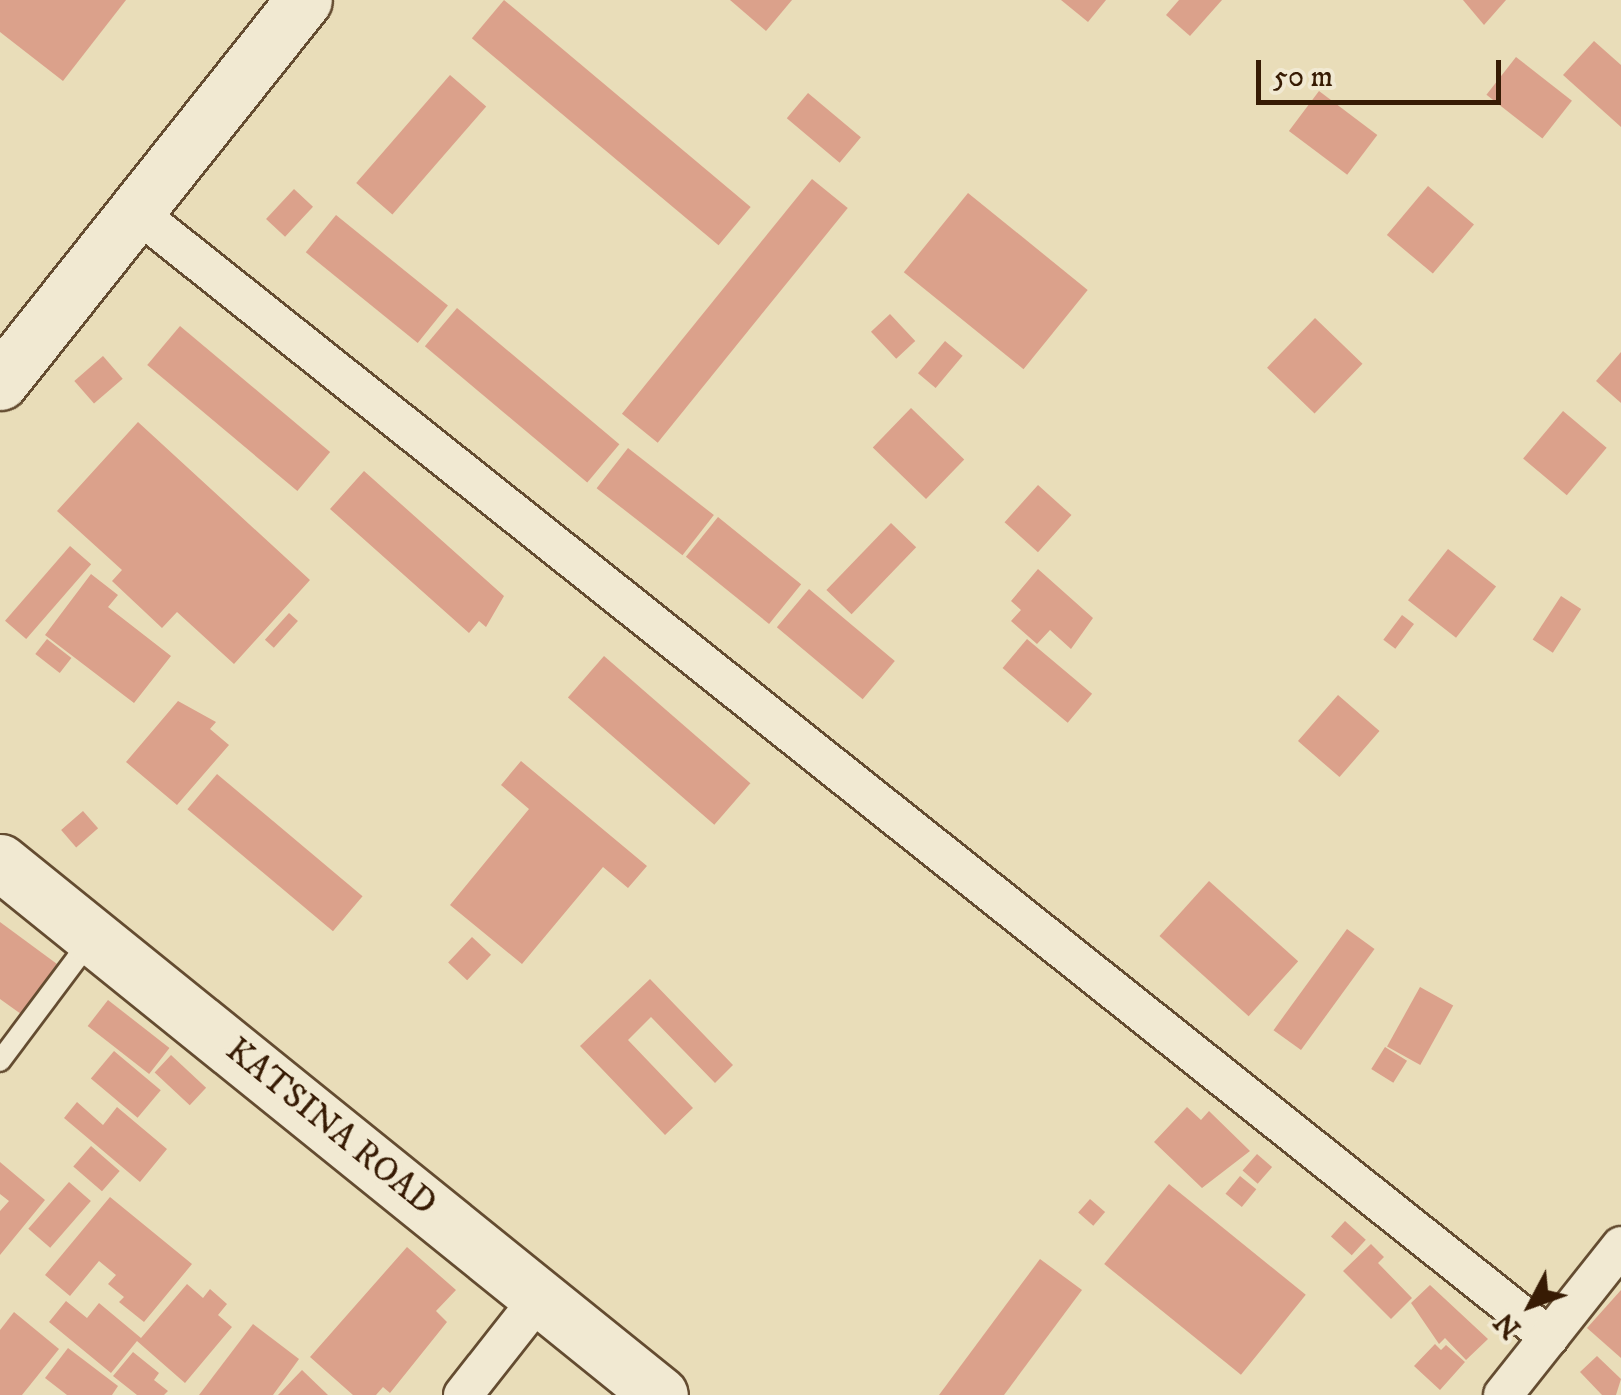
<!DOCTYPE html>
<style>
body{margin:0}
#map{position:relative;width:1621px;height:1395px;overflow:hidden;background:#e9ddb9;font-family:"IM FELL DW Pica",serif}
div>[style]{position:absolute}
.building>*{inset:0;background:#dba18b;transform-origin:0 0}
.roads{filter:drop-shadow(2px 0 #644c31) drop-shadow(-2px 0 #644c31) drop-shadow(0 2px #644c31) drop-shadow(0 -2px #644c31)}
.lane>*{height:20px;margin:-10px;padding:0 10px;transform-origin:10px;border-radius:10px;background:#f1e9d2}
.street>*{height:38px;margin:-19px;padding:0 19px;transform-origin:19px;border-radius:19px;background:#f1e9d2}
.secondary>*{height:55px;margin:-27.5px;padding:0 27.5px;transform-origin:27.5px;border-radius:27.5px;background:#f1e9d2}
span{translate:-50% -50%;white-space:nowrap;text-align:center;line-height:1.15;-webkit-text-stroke:9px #f1e9d2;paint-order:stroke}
.street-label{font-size:35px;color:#371b04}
.north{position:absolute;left:1481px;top:1255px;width:100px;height:100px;-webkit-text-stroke:8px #f1e9d2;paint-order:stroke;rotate:229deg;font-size:28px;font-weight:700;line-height:40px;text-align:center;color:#371b04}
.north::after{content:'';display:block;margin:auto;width:35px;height:45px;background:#371b04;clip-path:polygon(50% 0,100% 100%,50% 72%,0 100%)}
.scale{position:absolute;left:1256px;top:60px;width:245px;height:45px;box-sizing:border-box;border:5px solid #371b04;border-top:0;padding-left:12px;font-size:30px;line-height:35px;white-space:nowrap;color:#371b04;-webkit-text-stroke:8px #f1e9d2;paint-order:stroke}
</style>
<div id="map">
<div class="building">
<div style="clip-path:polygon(0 0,126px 0,63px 81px,0 32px)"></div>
<div style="left:504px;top:0;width:322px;height:50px;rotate:40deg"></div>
<div style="clip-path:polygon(730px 0,792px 0,766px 31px)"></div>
<div style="clip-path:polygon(1061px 0,1106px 0,1088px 22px)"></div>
<div style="clip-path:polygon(1179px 0,1222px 0,1190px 36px,1166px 15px)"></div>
<div style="clip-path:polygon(1463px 0,1506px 0,1484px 25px)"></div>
<div style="clip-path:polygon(1594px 41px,1621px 65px,1621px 127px,1563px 75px)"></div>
<div style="left:1516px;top:57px;width:71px;height:48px;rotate:38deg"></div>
<div style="left:450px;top:75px;width:48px;height:143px;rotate:41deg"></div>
<div style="left:1319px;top:91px;width:73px;height:50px;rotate:37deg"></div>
<div style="left:808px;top:93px;width:69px;height:33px;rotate:40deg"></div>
<div style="left:812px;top:179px;width:46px;height:302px;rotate:39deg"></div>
<div style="left:1428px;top:186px;width:60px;height:64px;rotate:40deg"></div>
<div style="left:294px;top:189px;width:26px;height:41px;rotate:43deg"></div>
<div style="left:968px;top:193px;width:154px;height:102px;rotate:39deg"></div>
<div style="left:336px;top:215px;width:144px;height:48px;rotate:39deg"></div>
<div style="left:457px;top:308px;width:212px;height:50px;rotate:40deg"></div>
<div style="left:890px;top:314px;width:37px;height:26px;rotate:47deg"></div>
<div style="left:1315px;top:318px;width:66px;height:69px;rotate:44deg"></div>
<div style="left:180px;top:326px;width:196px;height:51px;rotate:40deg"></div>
<div style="left:945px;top:341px;width:23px;height:42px;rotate:40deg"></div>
<div style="clip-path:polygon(1621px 352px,1621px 403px,1596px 381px)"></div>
<div style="left:103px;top:356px;width:30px;height:38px;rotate:49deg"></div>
<div style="left:911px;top:408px;width:74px;height:55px;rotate:44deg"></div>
<div style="left:1563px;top:411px;width:57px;height:62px;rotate:40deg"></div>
<div style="clip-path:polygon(138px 422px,310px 580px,234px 664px,177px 612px,162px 628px,112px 581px,122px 570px,57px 511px)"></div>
<div style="left:628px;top:448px;width:109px;height:51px;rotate:38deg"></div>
<div style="clip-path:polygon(364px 471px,504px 596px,486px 627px,479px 621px,469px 633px,330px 509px)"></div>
<div style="left:1038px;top:485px;width:45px;height:50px;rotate:42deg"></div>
<div style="left:718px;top:517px;width:107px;height:51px;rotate:39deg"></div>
<div style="left:891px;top:523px;width:35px;height:93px;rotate:44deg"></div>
<div style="left:70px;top:546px;width:28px;height:99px;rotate:41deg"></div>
<div style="left:1448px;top:549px;width:61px;height:65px;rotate:38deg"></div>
<div style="clip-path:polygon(1038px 569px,1093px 618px,1071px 649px,1050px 630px,1037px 644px,1011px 621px,1021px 610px,1011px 601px)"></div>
<div style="clip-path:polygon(91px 574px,118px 595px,108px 607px,171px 656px,134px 703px,45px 635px)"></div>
<div style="left:809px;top:589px;width:112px;height:50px;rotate:40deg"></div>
<div style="left:1561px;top:596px;width:24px;height:52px;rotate:33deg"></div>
<div style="left:289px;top:613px;width:12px;height:36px;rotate:42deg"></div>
<div style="left:1402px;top:615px;width:15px;height:31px;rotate:37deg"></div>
<div style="left:47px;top:639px;width:31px;height:19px;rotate:38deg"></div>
<div style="left:1027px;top:639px;width:85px;height:38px;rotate:40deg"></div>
<div style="left:604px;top:656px;width:194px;height:55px;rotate:41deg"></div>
<div style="left:1338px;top:695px;width:55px;height:61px;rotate:41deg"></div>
<div style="clip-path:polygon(178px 701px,216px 722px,210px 729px,229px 745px,177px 805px,126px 762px)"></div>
<div style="clip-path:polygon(521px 761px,647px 866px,628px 888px,603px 867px,522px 964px,450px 905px,529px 809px,501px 785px)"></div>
<div style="left:217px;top:774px;width:190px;height:46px;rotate:40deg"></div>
<div style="left:83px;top:811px;width:23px;height:29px;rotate:49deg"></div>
<div style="left:1209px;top:881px;width:120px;height:74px;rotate:42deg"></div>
<div style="clip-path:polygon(0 922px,57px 964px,21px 1014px,0 999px)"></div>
<div style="left:1347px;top:929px;width:34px;height:125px;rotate:36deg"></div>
<div style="left:472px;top:937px;width:26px;height:35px;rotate:43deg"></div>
<div style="clip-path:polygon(650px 979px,733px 1065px,715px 1083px,651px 1017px,628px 1040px,693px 1108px,665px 1135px,580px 1046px)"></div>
<div style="left:1420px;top:987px;width:38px;height:68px;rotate:29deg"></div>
<div style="left:108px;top:1000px;width:78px;height:33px;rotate:38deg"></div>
<div style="left:1385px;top:1047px;width:26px;height:26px;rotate:32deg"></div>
<div style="left:114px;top:1051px;width:61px;height:36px;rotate:40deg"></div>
<div style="left:171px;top:1055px;width:48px;height:24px;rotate:43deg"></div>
<div style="clip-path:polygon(77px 1102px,103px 1125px,117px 1107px,167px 1149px,140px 1182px,64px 1118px)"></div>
<div style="clip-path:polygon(1187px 1107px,1201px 1120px,1209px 1111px,1250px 1151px,1202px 1188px,1154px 1142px)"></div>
<div style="left:91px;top:1146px;width:38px;height:27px;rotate:41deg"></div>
<div style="left:1257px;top:1154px;width:20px;height:22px;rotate:41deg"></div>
<div style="clip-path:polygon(0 1162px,45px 1200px,0 1255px,0 1211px,9px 1201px,0 1194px)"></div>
<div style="left:1240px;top:1176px;width:21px;height:23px;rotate:39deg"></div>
<div style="left:69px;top:1182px;width:29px;height:62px;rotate:41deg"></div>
<div style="left:1169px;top:1184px;width:176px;height:103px;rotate:39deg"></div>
<div style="clip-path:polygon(110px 1197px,192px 1264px,144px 1322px,119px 1302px,124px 1297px,108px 1284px,116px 1275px,99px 1261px,70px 1296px,45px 1275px)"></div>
<div style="left:1090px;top:1199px;width:20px;height:18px;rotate:41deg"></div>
<div style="left:1345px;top:1221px;width:28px;height:21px;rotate:42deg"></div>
<div style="clip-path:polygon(1371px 1244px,1384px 1257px,1378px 1263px,1412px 1298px,1391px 1319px,1343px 1271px)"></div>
<div style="clip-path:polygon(407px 1247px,456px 1290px,436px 1311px,447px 1322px,390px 1393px,383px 1387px,376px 1395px,353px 1395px,310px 1357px)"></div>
<div style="clip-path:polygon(1040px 1259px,1082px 1290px,1004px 1395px,939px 1395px)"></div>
<div style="clip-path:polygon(187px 1284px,203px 1298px,210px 1289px,227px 1304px,218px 1315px,232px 1327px,185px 1383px,137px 1341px,111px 1373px,49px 1322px,66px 1301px,87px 1318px,99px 1303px,141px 1338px)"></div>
<div style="clip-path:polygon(1430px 1285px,1488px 1339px,1466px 1360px,1445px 1338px,1439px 1344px,1411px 1303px)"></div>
<div style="clip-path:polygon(1621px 1290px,1621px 1358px,1587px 1328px)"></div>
<div style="clip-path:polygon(14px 1312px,59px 1349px,22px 1395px,0 1395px,0 1330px)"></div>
<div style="clip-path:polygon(253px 1324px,299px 1359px,273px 1395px,199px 1395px)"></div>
<div style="clip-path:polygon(1435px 1344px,1441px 1350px,1446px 1345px,1465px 1362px,1440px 1390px,1414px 1366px)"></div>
<div style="clip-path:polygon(68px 1348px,118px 1386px,112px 1395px,67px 1395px,45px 1378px)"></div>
<div style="clip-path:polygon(133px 1352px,159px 1373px,154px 1380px,168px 1391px,164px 1395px,137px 1395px,113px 1376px)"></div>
<div style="clip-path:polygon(1597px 1356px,1621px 1379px,1616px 1395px,1602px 1395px,1580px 1372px)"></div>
<div style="clip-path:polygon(302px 1370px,328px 1395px,278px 1395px)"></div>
</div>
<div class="roads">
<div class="lane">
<div style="left:0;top:1061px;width:154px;rotate:-53.2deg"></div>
</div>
<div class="street">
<div style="left:135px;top:211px;width:1808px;rotate:38.53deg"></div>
<div style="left:463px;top:1395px;width:126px;rotate:-51.8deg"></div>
<div style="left:1503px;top:1395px;width:190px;rotate:-51.6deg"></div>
</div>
<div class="secondary">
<div style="left:0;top:382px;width:488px;rotate:-51.5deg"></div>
<div style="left:0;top:862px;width:848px;rotate:38.92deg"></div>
</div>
</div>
<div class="street-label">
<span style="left:331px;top:1127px;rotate:39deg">KATSINA ROAD</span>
</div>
<div class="north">N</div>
<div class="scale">50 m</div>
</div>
